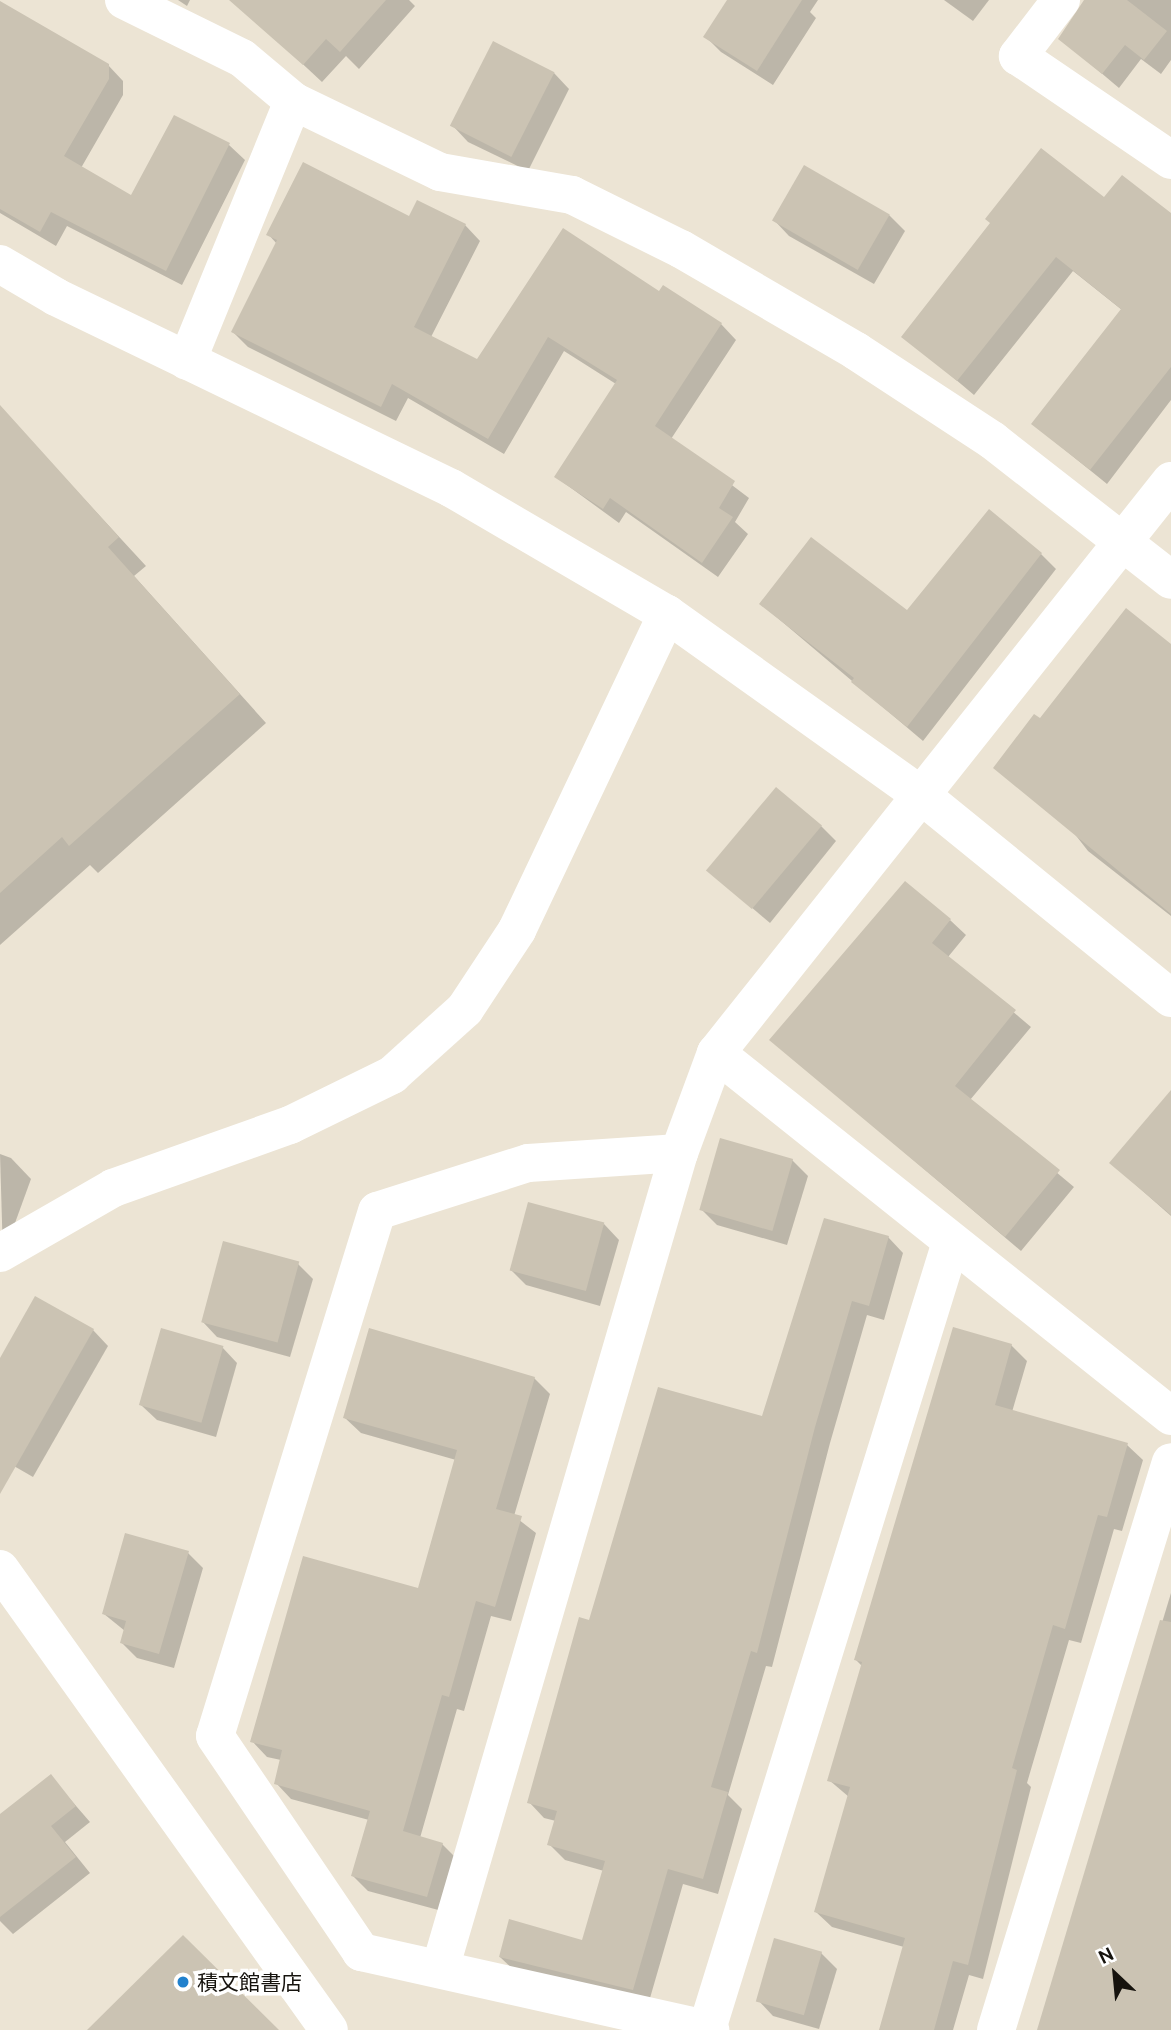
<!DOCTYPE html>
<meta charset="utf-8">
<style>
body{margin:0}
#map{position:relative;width:1171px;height:2030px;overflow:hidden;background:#ece4d4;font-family:Ubuntu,"Noto Sans JP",sans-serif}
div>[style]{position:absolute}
.shadow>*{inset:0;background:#0003}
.building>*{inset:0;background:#cbc3b3;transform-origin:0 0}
.minor>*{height:38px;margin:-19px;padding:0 19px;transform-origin:19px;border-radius:19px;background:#fff}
.tertiary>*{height:38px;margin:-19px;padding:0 19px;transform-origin:19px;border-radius:19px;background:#fff}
.dots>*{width:19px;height:19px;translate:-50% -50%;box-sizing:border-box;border:4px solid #fff;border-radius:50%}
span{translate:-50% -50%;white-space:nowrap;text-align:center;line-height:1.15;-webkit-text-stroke:7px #fff;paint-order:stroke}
.poi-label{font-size:21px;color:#16130e}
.left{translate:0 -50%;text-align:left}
.north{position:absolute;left:1080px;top:1939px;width:70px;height:70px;-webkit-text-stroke:5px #fff;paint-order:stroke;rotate:334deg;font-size:19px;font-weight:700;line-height:28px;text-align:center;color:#16130e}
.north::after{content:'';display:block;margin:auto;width:24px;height:32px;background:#16130e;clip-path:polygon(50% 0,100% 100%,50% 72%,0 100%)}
</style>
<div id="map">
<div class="shadow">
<div style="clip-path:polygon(178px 0,190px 0,187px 6px)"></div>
<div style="clip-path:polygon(234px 0,409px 0,415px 6px,359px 69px,346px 56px,322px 82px)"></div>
<div style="clip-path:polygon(730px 0,818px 0,810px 12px,816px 18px,773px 85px,721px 52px,706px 37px)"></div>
<div style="clip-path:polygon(944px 0,989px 0,973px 21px)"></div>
<div style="clip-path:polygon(1088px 0,1171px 0,1171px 60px,1161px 74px,1141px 59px,1119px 88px,1061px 39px)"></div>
<div style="clip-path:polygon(0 3px,108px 65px,123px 81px,123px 95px,81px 168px,132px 197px,174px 117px,229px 145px,245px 160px,182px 285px,67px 226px,56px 246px,0 213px)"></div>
<div style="clip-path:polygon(554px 73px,569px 89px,528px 171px,468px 142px,453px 126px)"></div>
<div style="clip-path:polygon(1104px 200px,1171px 217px,1171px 400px,1107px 484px,1033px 424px,1122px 310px,1073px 271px,974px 395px,904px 336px)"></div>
<div style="clip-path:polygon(889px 215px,905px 231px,874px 284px,789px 236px,774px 220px)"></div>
<div style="clip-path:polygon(410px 218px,465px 225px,480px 241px,431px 337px,477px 361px,660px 293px,721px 324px,736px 340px,671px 439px,749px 498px,735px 522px,748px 534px,718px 577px,626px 512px,619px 523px,556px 477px,616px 384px,564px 351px,504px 454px,408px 398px,396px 421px,248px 347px,233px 332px,277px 244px,268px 234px)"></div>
<div style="clip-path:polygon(15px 424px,146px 566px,134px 576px,266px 723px,98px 873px,90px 865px,0 945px,0 437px)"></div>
<div style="clip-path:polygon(1041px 554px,1056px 569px,923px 741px,761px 604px,907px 612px)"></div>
<div style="clip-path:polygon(1171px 648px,1171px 916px,1088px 851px,1074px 833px,995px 767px,1040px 721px)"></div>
<div style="clip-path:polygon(821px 826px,836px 841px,770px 923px,709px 871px)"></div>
<div style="clip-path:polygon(950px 920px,966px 935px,948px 957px,1031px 1027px,970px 1100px,1074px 1187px,1021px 1251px,772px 1040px)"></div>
<div style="clip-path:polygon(1171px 1103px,1171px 1216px,1111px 1163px)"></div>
<div style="clip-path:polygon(0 1154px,11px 1158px,31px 1179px,3px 1256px)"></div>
<div style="clip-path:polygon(792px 1160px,808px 1176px,787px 1245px,717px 1225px,701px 1209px)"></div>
<div style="clip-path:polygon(604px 1224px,619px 1240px,600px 1306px,526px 1285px,510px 1269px)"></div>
<div style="clip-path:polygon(888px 1237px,903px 1253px,884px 1320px,867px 1315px,830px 1443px,772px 1667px,766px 1666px,728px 1795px,742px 1809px,718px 1894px,683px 1884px,648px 2005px,516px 1972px,500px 1957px,584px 1942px,604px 1871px,565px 1860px,549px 1844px,556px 1821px,544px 1818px,529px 1802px,590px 1622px,763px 1418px)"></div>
<div style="clip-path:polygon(298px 1264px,313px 1279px,290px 1357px,217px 1337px,202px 1321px)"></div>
<div style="clip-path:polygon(93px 1330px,108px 1346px,33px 1477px,0 1458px,0 1361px)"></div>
<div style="clip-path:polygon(1011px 1345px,1027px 1361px,1012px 1412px,1127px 1445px,1143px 1460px,1122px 1531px,1114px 1529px,1081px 1643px,1069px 1640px,1027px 1783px,1031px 1787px,983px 1979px,969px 1975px,953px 2030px,881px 2030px,904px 1947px,832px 1927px,816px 1912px,849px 1797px,829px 1780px,862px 1666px,856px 1660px)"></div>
<div style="clip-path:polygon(222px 1347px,237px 1363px,216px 1437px,157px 1420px,141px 1405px)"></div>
<div style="clip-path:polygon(534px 1378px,550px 1394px,514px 1516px,536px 1533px,511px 1621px,491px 1616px,464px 1711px,457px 1709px,420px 1838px,442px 1844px,458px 1860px,442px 1911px,368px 1891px,353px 1876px,369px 1820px,291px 1799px,276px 1783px,281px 1760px,267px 1757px,252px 1741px,419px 1590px,456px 1460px,361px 1433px,345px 1418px)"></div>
<div style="clip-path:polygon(188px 1553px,203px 1568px,174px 1668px,137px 1658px,122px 1643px,125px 1631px,104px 1614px)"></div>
<div style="clip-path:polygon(1171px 1593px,1171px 2030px,1039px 2030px)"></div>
<div style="clip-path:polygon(51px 1777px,90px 1822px,65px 1842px,90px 1873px,13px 1934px,0 1921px,0 1817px)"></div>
<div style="clip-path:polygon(821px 1953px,837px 1969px,819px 2029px,773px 2016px,758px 2000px)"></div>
</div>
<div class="building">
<div style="clip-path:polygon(229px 0,386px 0,340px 52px,326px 39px,303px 65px)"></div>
<div style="clip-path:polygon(727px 0,802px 0,757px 71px,703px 37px)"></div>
<div style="clip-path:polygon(1084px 0,1127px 0,1167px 31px,1144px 60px,1125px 45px,1102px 74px,1058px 39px)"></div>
<div style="clip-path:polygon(0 1px,109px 64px,109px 79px,64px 156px,131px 195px,174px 115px,230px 143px,166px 271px,51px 212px,40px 232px,0 209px)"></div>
<div style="left:493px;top:41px;width:69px;height:95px;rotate:27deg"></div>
<div style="clip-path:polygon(1041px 148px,1104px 197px,1122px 175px,1171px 213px,1171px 367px,1090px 470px,1031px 424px,1121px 309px,1056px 257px,957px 381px,901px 337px,990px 223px,985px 219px)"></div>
<div style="clip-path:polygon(303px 162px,409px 216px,417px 200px,466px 224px,414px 327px,477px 359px,563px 228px,659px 291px,663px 285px,722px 323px,655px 426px,735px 481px,719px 508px,733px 517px,702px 563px,610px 498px,603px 509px,554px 477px,617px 380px,548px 337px,488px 439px,392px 384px,381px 407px,231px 332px,277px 240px,266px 235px)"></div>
<div style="left:804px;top:165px;width:99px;height:64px;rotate:30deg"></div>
<div style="clip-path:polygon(0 405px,119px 537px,108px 547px,240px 694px,69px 846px,62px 837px,0 893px)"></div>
<div style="clip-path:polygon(989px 509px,1042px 553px,907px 727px,851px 682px,854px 678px,759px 604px,811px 537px,907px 610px)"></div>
<div style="clip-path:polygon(1126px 608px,1171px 644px,1171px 914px,993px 768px,1034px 714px,1040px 718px)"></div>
<div style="left:776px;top:787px;width:60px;height:109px;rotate:40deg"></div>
<div style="clip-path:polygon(905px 881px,951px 919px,932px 943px,1016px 1010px,955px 1086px,1060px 1170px,1005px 1237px,769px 1040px)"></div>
<div style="clip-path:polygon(1171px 1090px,1171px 1215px,1109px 1163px)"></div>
<div style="left:720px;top:1138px;width:76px;height:75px;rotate:16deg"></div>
<div style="left:528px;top:1202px;width:79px;height:71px;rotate:15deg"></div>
<div style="clip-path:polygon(824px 1218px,889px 1236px,869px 1306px,852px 1301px,815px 1427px,757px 1653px,751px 1651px,711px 1787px,728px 1792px,703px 1879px,668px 1869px,633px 1990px,499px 1957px,509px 1919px,582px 1940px,605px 1861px,547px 1845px,557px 1811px,527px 1803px,579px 1617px,589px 1620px,658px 1387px,762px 1416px)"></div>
<div style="left:223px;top:1241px;width:79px;height:84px;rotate:15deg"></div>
<div style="clip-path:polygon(35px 1296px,94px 1329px,0 1494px,0 1358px)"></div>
<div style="clip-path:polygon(953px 1327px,1012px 1344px,995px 1405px,1128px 1443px,1107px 1517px,1098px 1515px,1065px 1629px,1053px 1625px,1012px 1768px,1017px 1770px,968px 1965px,953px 1961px,934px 2030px,879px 2030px,905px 1938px,814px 1912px,850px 1787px,827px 1781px,862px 1662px,854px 1660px)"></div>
<div style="left:161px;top:1328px;width:65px;height:80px;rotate:16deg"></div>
<div style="clip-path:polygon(369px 1328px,535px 1377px,496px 1509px,522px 1516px,495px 1607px,476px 1601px,449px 1697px,442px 1695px,403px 1831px,443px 1843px,427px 1897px,351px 1876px,370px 1811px,274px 1784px,282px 1750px,250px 1742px,303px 1556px,418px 1588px,457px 1450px,343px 1418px)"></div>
<div style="clip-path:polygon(125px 1533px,189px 1551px,159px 1654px,120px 1643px,126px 1621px,102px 1614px)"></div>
<div style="clip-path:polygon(1160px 1620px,1171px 1622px,1171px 2030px,1037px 2030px)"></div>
<div style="clip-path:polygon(51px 1774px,76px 1806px,51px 1826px,76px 1857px,0 1917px,0 1814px)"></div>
<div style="clip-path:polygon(183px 1935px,279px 2030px,87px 2030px)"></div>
<div style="left:774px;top:1938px;width:50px;height:66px;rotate:16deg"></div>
</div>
<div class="minor">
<div style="left:124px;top:0;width:131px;rotate:26.2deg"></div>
<div style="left:242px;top:58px;width:67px;rotate:40.1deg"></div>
<div style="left:293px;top:101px;width:163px;rotate:25.8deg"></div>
<div style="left:440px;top:172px;width:134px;rotate:9.9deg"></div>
<div style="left:572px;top:195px;width:122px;rotate:26.4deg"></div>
<div style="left:681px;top:249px;width:203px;rotate:30.2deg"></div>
<div style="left:856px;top:351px;width:163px;rotate:33.2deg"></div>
<div style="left:992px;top:440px;width:227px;rotate:38deg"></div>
<div style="left:1061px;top:0;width:71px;rotate:127.5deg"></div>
<div style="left:1018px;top:56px;width:185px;rotate:34.2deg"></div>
<div style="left:187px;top:361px;width:281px;rotate:-67.8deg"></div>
<div style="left:716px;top:1053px;width:582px;rotate:38.58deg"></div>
<div style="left:679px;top:1153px;width:151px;rotate:176.2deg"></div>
<div style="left:528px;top:1163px;width:158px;rotate:162.4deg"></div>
<div style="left:377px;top:1211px;width:549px;rotate:107.15deg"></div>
<div style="left:215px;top:1736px;width:261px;rotate:55.9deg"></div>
<div style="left:361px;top:1952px;width:358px;rotate:12.6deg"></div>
<div style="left:440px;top:1969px;width:850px;rotate:-73.68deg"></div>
<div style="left:679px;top:1153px;width:107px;rotate:-69.7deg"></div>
<div style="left:716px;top:1053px;width:731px;rotate:-51.5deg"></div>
<div style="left:707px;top:2029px;width:824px;rotate:-72.77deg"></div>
<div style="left:996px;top:2030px;width:594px;rotate:-72.88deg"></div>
</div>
<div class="tertiary">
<div style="left:0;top:264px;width:65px;rotate:30.5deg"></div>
<div style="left:56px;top:297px;width:439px;rotate:25.8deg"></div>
<div style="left:451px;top:488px;width:250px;rotate:30.3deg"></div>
<div style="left:667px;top:614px;width:312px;rotate:35.5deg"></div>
<div style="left:921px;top:795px;width:322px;rotate:39.1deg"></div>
<div style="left:0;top:1253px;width:130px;rotate:-29.9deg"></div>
<div style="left:113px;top:1188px;width:188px;rotate:-19.6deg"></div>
<div style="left:290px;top:1125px;width:114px;rotate:-26.1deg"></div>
<div style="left:392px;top:1075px;width:98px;rotate:-42.1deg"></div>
<div style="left:465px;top:1009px;width:95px;rotate:-56.6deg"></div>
<div style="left:517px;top:930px;width:350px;rotate:-64.6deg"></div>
<div style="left:0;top:1569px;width:566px;rotate:54.49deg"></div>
</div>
<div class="dots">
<div style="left:183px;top:1982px;background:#2181cd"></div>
</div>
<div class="poi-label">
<span class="left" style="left:197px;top:1982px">積文館書店</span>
</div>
<div class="north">N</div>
</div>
